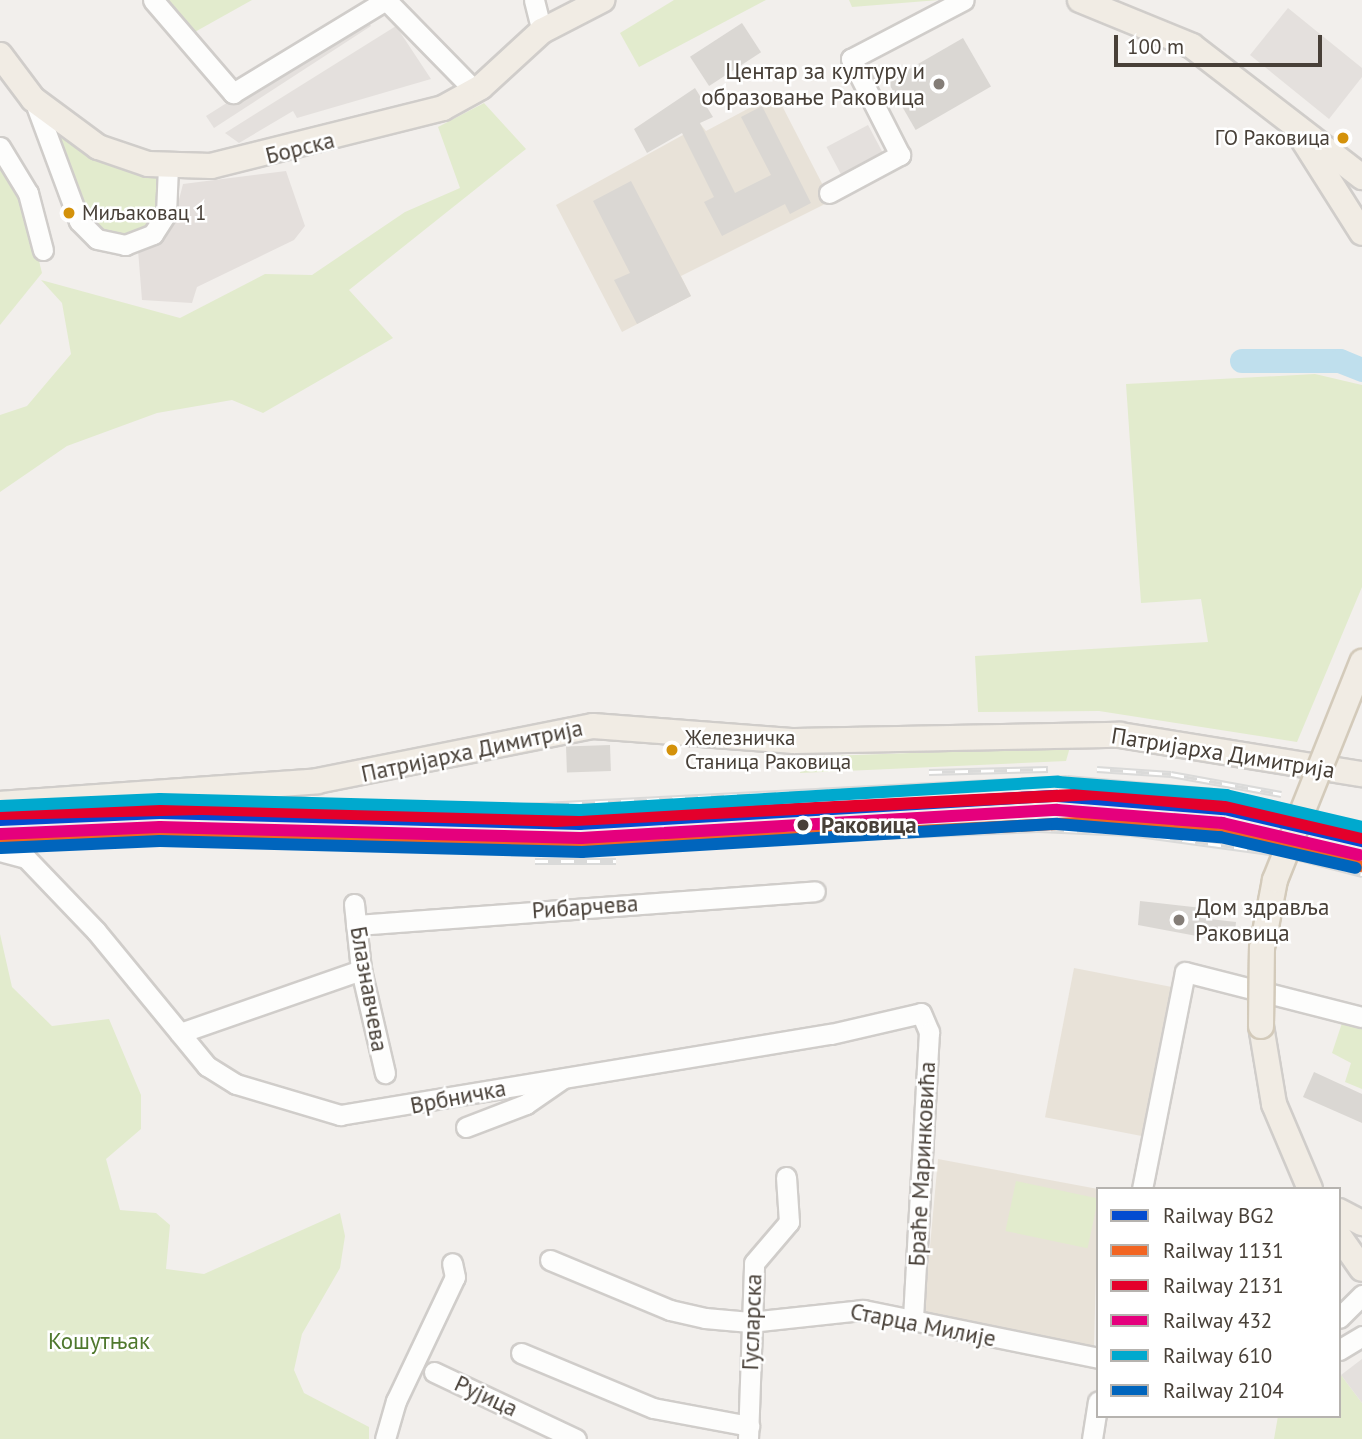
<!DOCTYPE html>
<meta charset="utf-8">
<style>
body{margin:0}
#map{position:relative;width:1362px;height:1439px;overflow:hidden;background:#f2efec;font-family:"PT Sans",sans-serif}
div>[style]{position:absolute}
.industrial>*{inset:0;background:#e4dfdc}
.education>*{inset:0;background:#e8e2d8;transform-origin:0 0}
.green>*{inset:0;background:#e2ebcd;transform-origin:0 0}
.parking>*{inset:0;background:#e4e0dd;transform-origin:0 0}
.river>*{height:24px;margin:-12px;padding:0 12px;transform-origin:12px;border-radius:12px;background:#bfdfed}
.building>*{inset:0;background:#dad7d3;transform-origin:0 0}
.roads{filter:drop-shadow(2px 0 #d0cdca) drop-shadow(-2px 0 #d0cdca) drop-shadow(0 2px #d0cdca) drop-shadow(0 -2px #d0cdca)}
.minor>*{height:19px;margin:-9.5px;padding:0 9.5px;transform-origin:9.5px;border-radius:9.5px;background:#fdfdfc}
.major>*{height:24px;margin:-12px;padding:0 12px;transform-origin:12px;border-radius:12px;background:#f1ece4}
.rail>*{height:7px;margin-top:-3.5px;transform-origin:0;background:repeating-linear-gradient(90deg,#fff 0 13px,#dadad9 0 26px);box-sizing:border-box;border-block:2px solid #dadad9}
.bridges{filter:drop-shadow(2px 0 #d3caba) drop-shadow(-2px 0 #d3caba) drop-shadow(0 2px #d3caba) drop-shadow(0 -2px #d3caba)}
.major-bridge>*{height:24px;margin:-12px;padding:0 12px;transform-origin:12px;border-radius:12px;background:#f1ece4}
.rail-1>*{height:12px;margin:-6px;padding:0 6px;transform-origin:6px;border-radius:6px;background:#044cd0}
.rail-2>*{height:12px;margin:-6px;padding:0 6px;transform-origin:6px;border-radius:6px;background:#f26522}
.rail-3>*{height:12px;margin:-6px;padding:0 6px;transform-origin:6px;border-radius:6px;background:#e4002b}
.rail-4>*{height:12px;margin:-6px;padding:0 6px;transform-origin:6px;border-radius:6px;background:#e5007d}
.rail-5>*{height:12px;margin:-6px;padding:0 6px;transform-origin:6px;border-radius:6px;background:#00a9ce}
.rail-6>*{height:12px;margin:-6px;padding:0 6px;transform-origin:6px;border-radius:6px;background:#0065bd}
.dots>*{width:19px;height:19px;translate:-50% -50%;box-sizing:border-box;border:4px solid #fff;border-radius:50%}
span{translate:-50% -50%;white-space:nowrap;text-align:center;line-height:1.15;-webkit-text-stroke:5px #fff;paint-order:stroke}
.bus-label{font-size:21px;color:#484038}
.right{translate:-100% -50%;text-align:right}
.left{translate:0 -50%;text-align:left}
.poi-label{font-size:23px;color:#484038}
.street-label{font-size:23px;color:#484038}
.stop-label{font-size:23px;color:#484038;font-weight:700}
.park-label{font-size:23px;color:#4f782d}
.legend{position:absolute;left:1096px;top:1187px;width:245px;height:231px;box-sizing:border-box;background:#fff;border:2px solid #b6b3af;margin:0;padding:9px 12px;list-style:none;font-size:21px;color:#484038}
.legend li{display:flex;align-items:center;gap:14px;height:35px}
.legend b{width:35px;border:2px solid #b6b3af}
.scale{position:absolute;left:1114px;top:35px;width:208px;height:32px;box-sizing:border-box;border:4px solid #484038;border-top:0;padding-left:9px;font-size:21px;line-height:24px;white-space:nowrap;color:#484038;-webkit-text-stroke:5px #fff;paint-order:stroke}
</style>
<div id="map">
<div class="industrial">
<div style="clip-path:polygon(286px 171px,305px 226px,294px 240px,197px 287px,192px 303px,142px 300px,138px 250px,172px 227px,183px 184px)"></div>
</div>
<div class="education">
<div style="clip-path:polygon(776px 94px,831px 201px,681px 276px,691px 296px,622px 332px,556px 205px,701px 125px,706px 131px)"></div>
<div style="left:1074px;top:968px;width:101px;height:152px;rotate:11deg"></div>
<div style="clip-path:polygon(938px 1159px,1098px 1189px,1094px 1348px,924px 1312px)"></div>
</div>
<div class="green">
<div style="clip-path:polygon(163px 0,252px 0,193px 33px)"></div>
<div style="clip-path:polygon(674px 0,766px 0,639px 67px,620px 33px)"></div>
<div style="clip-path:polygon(849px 0,939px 0,852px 7px)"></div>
<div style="clip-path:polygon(484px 103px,526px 149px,349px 290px,393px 338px,263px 413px,232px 400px,157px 413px,67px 446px,0 492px,0 415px,27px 406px,71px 354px,62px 303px,41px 280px,180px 318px,265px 274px,312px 275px,405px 212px,460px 188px,438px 127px)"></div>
<div style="clip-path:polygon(59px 137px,159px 179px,156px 213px,145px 229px,114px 238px,92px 226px)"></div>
<div style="clip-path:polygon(0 160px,27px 212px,42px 273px,0 325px)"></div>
<div style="clip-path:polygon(1315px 374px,1362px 385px,1362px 587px,1297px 742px,1099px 711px,978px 712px,975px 656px,1208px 642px,1201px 599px,1141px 603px,1126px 384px)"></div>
<div style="clip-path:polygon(1070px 747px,1066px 761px,800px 773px,802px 757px)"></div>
<div style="clip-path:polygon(0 934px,12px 987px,52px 1026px,109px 1019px,141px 1095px,141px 1129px,106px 1159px,120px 1210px,156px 1213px,170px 1225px,166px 1269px,204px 1274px,340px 1213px,345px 1236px,340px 1268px,302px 1334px,294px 1370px,304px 1393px,369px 1427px,369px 1439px,0 1439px)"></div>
<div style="clip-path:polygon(1345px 1014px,1362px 1021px,1362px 1089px,1345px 1082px,1351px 1063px,1332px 1053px)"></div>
<div style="left:1016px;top:1181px;width:84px;height:51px;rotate:12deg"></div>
<div style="clip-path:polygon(1341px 1375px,1362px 1403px,1362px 1439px,1274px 1439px,1278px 1416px,1339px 1416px)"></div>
</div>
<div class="parking">
<div style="clip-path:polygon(1288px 8px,1362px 68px,1362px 77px,1329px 119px,1250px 55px)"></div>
<div style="clip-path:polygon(365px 16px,371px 26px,214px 128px,206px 116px)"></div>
<div style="clip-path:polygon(396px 26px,431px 79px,297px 118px,293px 111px,239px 143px,225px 133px)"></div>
<div style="left:868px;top:125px;width:49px;height:47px;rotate:62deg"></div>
<div style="clip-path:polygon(1362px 1359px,1362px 1403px,1341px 1375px)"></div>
</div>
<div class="river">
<div style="left:1242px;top:361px;width:98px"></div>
<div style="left:1340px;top:361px;width:24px;rotate:22deg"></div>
</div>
<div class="building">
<div style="left:742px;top:23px;width:35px;height:62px;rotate:57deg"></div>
<div style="left:963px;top:38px;width:56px;height:87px;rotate:60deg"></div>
<div style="clip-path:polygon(695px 88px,713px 117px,700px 123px,735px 193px,771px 175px,741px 117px,762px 106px,811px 203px,790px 214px,785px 204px,722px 236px,704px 202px,714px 197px,682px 133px,647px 153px,634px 129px)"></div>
<div style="clip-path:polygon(631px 181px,691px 296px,637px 324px,614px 280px,630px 273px,593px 201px)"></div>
<div style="left:610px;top:745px;width:26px;height:44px;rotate:88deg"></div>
<div style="clip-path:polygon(1140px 901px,1202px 908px,1201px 918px,1236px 922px,1234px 943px,1138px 925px)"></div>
<div style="clip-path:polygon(1314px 1072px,1362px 1094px,1362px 1123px,1303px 1097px)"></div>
</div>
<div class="roads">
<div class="minor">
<div style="left:153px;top:0;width:123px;rotate:49.3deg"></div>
<div style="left:233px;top:93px;width:179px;rotate:-31.3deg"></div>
<div style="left:386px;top:0;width:127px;rotate:45.6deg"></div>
<div style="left:534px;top:0;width:32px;rotate:76deg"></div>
<div style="left:34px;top:100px;width:129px;rotate:69.6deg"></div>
<div style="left:79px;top:221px;width:25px;rotate:45deg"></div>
<div style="left:97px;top:239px;width:29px;rotate:12deg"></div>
<div style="left:125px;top:245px;width:30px;rotate:-21deg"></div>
<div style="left:153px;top:234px;width:24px;rotate:-57deg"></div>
<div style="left:166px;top:214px;width:47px;rotate:-87.6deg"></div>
<div style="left:0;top:147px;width:54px;rotate:58.7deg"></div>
<div style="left:28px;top:193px;width:59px;rotate:75.3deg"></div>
<div style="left:829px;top:193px;width:81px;rotate:-28.2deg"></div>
<div style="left:900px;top:155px;width:108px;rotate:-117deg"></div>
<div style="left:851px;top:59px;width:127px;rotate:-27.6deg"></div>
<div style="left:0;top:851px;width:27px;rotate:15deg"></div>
<div style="left:26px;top:858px;width:101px;rotate:46.2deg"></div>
<div style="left:96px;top:931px;width:175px;rotate:50.6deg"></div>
<div style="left:207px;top:1066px;width:34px;rotate:32deg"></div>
<div style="left:236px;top:1084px;width:109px;rotate:16.6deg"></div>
<div style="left:340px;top:1115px;width:498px;rotate:-9.4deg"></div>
<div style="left:831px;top:1034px;width:92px;rotate:-13.1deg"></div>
<div style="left:921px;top:1013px;width:21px;rotate:67deg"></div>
<div style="left:929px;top:1032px;width:287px;rotate:93.2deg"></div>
<div style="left:354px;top:904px;width:66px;rotate:83.9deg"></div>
<div style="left:361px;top:970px;width:106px;rotate:76.9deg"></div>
<div style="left:356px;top:925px;width:460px;rotate:-4.2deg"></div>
<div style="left:180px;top:1033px;width:192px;rotate:-19.2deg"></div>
<div style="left:466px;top:1127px;width:64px;rotate:-21deg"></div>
<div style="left:526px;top:1104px;width:44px;rotate:-34.8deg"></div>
<div style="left:1142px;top:1189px;width:221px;rotate:-78.8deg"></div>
<div style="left:1185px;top:972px;width:183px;rotate:14.3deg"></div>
<div style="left:550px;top:1260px;width:130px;rotate:22.6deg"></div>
<div style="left:670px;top:1310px;width:36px;rotate:13deg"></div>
<div style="left:705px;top:1318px;width:45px;rotate:5.1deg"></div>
<div style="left:750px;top:1322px;width:114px;rotate:-6.1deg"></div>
<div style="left:863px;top:1310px;width:240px;rotate:11.5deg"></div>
<div style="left:1339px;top:1318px;width:33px;rotate:-45deg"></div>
<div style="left:1339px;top:1350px;width:27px;rotate:-31deg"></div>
<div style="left:521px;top:1353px;width:143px;rotate:22.6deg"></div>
<div style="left:653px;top:1408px;width:98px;rotate:10.6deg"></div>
<div style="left:434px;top:1372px;width:157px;rotate:25.3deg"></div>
<div style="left:385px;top:1439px;width:40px;rotate:-74deg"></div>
<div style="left:396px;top:1401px;width:137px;rotate:-64.6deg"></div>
<div style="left:455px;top:1277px;width:14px;rotate:-102deg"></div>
<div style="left:748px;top:1439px;width:176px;rotate:-88deg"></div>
<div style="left:754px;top:1263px;width:54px;rotate:-49.5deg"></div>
<div style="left:789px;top:1222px;width:45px;rotate:-93.8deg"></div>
<div style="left:1092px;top:1439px;width:38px;rotate:-81deg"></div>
</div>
<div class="major">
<div style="left:1080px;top:0;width:121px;rotate:22.3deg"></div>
<div style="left:1192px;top:46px;width:215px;rotate:37.6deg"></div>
<div style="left:0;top:55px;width:55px;rotate:53.1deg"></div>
<div style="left:33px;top:99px;width:81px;rotate:36.4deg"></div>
<div style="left:98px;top:147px;width:53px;rotate:18.8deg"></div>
<div style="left:148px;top:164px;width:63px;rotate:1.8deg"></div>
<div style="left:211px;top:166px;width:239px;rotate:-14deg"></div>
<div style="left:443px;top:108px;width:43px;rotate:-28.9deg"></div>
<div style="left:481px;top:87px;width:83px;rotate:-42.6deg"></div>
<div style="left:542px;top:31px;width:68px;rotate:-27.3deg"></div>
<div style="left:1302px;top:138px;width:112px;rotate:57.7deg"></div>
<div style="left:0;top:804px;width:318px;rotate:-4.1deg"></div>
<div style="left:317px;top:781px;width:281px;rotate:-11.3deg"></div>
<div style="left:593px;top:726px;width:202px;rotate:4.3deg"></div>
<div style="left:794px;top:741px;width:326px;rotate:-1.1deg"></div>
<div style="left:1120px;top:735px;width:245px;rotate:9.2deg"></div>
<div style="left:1261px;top:1026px;width:79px;rotate:80.5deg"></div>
<div style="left:1274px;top:1104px;width:92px;rotate:67deg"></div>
<div style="left:1339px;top:1211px;width:26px;rotate:28deg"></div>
<div style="left:1339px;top:1236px;width:40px;rotate:55.1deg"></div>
</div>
</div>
<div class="rail">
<div style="left:1097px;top:769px;width:74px;rotate:3.9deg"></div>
<div style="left:1171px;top:774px;width:112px;rotate:10.3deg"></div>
<div style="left:929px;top:772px;width:119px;rotate:-1.4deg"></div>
<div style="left:309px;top:817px;width:759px;rotate:-2.95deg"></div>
<div style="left:1067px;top:778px;width:149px;rotate:5deg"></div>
<div style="left:1215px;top:791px;width:151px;rotate:13deg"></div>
<div style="left:300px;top:828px;width:234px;rotate:5.9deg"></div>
<div style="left:533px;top:852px;width:506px;rotate:-2.61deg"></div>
<div style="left:1038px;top:829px;width:93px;rotate:2.5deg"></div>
<div style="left:1131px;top:833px;width:155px;rotate:7.8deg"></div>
<div style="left:1285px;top:854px;width:80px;rotate:14.6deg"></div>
<div style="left:535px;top:861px;width:81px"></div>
</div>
<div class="bridges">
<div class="major-bridge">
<div style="left:1261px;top:1026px;width:78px;rotate:-89.3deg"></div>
<div style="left:1262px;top:948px;width:69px;rotate:-79.2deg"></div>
<div style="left:1275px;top:880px;width:235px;rotate:-68.2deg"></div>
</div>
</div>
<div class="rail-1">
<div style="left:0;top:820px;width:160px;rotate:-2.5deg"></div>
<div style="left:160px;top:813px;width:420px;rotate:1.5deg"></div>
<div style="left:580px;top:824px;width:478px;rotate:-3.4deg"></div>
<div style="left:1057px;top:796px;width:168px;rotate:4.5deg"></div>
<div style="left:1224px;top:809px;width:142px;rotate:13.1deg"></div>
</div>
<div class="rail-2">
<div style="left:0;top:842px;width:202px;rotate:-1.4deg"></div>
<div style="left:202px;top:837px;width:354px;rotate:1.9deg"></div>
<div style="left:556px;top:849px;width:542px;rotate:-2.86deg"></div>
<div style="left:1097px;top:822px;width:132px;rotate:5.7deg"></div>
<div style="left:1228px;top:835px;width:135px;rotate:13.3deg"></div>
</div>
<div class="rail-3">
<div style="left:0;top:814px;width:202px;rotate:-1.4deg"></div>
<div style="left:202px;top:809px;width:353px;rotate:1.9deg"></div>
<div style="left:555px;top:821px;width:542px;rotate:-2.86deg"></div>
<div style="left:1096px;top:794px;width:136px;rotate:5.5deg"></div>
<div style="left:1231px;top:807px;width:135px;rotate:13.3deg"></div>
</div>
<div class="rail-4">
<div style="left:1px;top:834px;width:159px;rotate:-2.5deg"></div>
<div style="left:160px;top:827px;width:421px;rotate:1.5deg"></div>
<div style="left:581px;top:838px;width:477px;rotate:-3.4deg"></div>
<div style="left:1057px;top:810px;width:166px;rotate:4.5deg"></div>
<div style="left:1222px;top:823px;width:141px;rotate:13.1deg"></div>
</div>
<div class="rail-5">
<div style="left:0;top:806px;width:160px;rotate:-2.5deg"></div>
<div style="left:160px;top:799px;width:420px;rotate:1.5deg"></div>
<div style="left:580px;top:810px;width:479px;rotate:-3.4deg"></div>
<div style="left:1058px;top:782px;width:169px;rotate:4.4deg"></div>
<div style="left:1226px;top:795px;width:140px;rotate:13.2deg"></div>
</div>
<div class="rail-6">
<div style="left:1px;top:848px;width:159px;rotate:-2.5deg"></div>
<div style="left:160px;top:841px;width:422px;rotate:1.5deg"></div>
<div style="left:582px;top:852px;width:476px;rotate:-3.4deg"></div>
<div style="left:1057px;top:824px;width:164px;rotate:4.6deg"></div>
<div style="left:1220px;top:837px;width:139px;rotate:12.8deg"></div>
</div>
<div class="dots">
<div style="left:939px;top:84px;background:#847d77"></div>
<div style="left:1343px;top:138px;background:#d4920b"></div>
<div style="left:69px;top:213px;background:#d4920b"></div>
<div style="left:672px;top:750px;background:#d4920b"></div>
<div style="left:803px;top:825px;background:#484038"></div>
<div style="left:1179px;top:920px;background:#847d77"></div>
</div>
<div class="bus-label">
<span class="right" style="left:1330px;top:138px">ГО Раковица</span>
<span class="left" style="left:82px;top:213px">Миљаковац 1</span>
<span class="left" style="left:685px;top:750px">Железничка<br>Станица Раковица</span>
</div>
<div class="poi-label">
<span class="right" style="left:925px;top:84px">Центар за културу и<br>образовање Раковица</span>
<span class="left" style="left:1195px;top:920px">Дом здравља<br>Раковица</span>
</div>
<div class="street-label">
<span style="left:300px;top:148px;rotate:-14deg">Борска</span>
<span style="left:472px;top:751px;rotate:-12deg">Патријарха Димитрија</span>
<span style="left:1223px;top:753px;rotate:9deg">Патријарха Димитрија</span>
<span style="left:585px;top:907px;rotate:-4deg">Рибарчева</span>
<span style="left:369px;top:989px;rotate:80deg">Блазнавчева</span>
<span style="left:458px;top:1097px;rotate:-11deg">Врбничка</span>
<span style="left:922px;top:1164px;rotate:-87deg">Браће Маринковића</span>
<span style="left:752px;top:1322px;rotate:-88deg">Гусларска</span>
<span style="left:923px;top:1325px;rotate:11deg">Старца Милије</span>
<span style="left:486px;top:1396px;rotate:25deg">Рујица</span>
</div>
<div class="stop-label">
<span class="left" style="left:821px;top:825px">Раковица</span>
</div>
<div class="park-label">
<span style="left:99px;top:1341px">Кошутњак</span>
</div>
<ul class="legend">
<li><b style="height:9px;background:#044cd0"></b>Railway BG2</li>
<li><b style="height:9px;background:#f26522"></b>Railway 1131</li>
<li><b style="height:9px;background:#e4002b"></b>Railway 2131</li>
<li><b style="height:9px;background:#e5007d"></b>Railway 432</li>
<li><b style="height:9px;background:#00a9ce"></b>Railway 610</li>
<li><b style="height:9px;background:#0065bd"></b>Railway 2104</li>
</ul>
<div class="scale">100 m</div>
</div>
